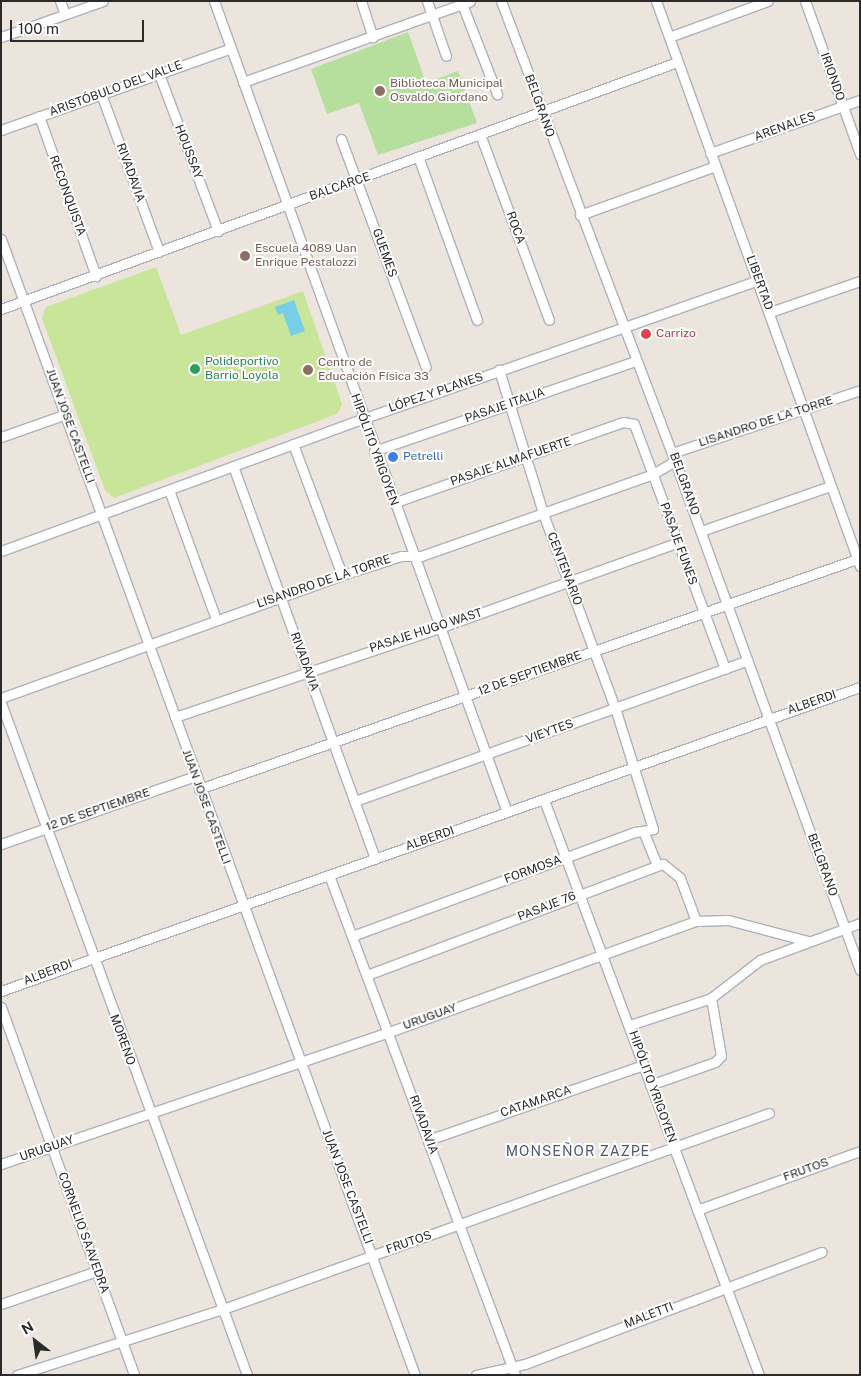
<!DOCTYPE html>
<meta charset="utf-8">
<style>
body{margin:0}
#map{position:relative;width:861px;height:1376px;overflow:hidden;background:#ece5de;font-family:"Public Sans",sans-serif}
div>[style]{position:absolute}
.green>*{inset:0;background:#b6df9e}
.pitch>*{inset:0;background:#c8e59a}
.water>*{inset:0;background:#78cde7}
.roads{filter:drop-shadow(1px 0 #aeb1bb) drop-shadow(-1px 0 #aeb1bb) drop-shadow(0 1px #aeb1bb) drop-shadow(0 -1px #aeb1bb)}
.street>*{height:9px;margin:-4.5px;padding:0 4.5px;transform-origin:4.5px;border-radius:4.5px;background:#fff}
.dots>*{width:14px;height:14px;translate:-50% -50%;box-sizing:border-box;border:2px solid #fff;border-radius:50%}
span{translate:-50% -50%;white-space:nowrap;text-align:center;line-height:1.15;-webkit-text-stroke:4px #fff;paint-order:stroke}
.street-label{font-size:12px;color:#2b2b2b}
.education-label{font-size:12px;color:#785e54}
.left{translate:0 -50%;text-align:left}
.health-label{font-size:12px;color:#be3a42}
.leisure-label{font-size:12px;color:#27864d}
.shop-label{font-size:12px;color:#366cbe}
.neighbourhood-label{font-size:14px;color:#4e5779;letter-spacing:1px}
.frame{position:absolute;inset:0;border:2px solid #2b2b2b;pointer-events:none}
.north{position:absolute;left:10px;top:1316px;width:50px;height:50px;-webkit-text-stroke:4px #fff;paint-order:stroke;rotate:330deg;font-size:14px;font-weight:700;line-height:20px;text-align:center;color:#2b2b2b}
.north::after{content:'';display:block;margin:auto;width:18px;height:22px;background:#2b2b2b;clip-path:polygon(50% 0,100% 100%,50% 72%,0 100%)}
.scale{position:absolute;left:10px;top:20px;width:134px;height:22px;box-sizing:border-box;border:2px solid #2b2b2b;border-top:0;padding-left:6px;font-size:15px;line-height:18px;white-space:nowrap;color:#2b2b2b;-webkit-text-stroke:4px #fff;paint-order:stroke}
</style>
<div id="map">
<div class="green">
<div style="clip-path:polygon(408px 32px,426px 83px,458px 71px,477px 123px,378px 155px,359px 103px,327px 114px,311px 69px)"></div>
</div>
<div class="pitch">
<div style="clip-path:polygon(156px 267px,181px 335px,303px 291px,342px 404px,337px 414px,114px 498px,105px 490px,42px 318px,46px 307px)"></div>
</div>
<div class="water">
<div style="clip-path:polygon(294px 300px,305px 331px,291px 336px,283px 313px,278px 315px,275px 307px)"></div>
</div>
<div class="roads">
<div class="street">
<div style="left:60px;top:1px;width:14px;rotate:69deg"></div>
<div style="left:214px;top:1px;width:862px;rotate:70.14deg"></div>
<div style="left:361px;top:1px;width:38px;rotate:72deg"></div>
<div style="left:427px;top:1px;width:58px;rotate:70.9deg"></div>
<div style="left:501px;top:1px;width:483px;rotate:69.3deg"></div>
<div style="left:672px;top:453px;width:550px;rotate:70.02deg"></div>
<div style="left:656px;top:1px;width:601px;rotate:70.15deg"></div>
<div style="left:805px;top:1px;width:163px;rotate:70.2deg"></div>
<div style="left:462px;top:4px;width:97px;rotate:68.7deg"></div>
<div style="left:1px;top:37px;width:108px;rotate:-19.4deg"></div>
<div style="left:669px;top:37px;width:105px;rotate:-20deg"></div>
<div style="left:159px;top:74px;width:168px;rotate:69.4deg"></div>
<div style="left:243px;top:82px;width:241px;rotate:-19.6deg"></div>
<div style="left:101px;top:94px;width:168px;rotate:69.8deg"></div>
<div style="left:39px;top:116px;width:170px;rotate:70.4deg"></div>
<div style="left:1px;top:130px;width:244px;rotate:-19.6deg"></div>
<div style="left:481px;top:137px;width:195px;rotate:69.6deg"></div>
<div style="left:341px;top:139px;width:243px;rotate:69.6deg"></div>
<div style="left:710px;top:153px;width:159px;rotate:-19.5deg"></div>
<div style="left:419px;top:159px;width:171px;rotate:70.2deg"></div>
<div style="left:580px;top:215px;width:144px;rotate:-19.9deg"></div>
<div style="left:1px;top:239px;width:1209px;rotate:69.98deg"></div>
<div style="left:1px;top:309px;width:720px;rotate:-20.07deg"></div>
<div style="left:770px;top:312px;width:95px;rotate:-19deg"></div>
<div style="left:1px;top:437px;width:69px;rotate:-19.5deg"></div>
<div style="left:293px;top:444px;width:140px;rotate:69.5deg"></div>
<div style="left:374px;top:451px;width:277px;rotate:-19deg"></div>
<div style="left:672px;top:453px;width:198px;rotate:-18.5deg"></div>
<div style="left:233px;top:466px;width:417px;rotate:70.1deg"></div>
<div style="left:169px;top:490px;width:137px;rotate:70deg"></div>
<div style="left:393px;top:503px;width:244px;rotate:-19.4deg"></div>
<div style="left:623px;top:422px;width:11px;rotate:10deg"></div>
<div style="left:634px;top:424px;width:261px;rotate:69.6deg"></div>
<div style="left:701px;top:531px;width:137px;rotate:-19.2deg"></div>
<div style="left:1px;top:551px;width:384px;rotate:-20.1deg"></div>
<div style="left:362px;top:419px;width:421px;rotate:-19.3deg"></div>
<div style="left:1px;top:698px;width:363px;rotate:-19.8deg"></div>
<div style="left:342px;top:575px;width:62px;rotate:-17.9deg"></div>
<div style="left:401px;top:556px;width:20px"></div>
<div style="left:421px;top:556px;width:129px;rotate:-19.4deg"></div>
<div style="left:543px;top:513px;width:117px;rotate:-19.5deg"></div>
<div style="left:653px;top:474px;width:26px;rotate:-31deg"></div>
<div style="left:1px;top:703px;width:716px;rotate:69.89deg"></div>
<div style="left:175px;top:717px;width:279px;rotate:-18.6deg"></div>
<div style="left:439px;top:628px;width:252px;rotate:-19.7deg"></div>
<div style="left:199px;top:789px;width:700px;rotate:-19.26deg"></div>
<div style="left:544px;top:800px;width:614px;rotate:69.5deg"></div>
<div style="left:355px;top:801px;width:415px;rotate:-19.7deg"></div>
<div style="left:644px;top:833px;width:35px;rotate:68deg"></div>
<div style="left:1px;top:844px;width:206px;rotate:-19.3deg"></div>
<div style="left:329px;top:875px;width:533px;rotate:69.59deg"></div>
<div style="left:352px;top:936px;width:302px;rotate:-20.2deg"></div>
<div style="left:635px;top:832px;width:18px;rotate:-9deg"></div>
<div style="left:653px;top:829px;width:127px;rotate:-107.4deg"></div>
<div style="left:615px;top:708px;width:208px;rotate:-110.3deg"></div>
<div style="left:543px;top:513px;width:150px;rotate:-107.1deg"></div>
<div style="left:367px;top:975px;width:316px;rotate:-20.6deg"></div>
<div style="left:663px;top:864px;width:22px;rotate:39deg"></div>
<div style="left:680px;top:878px;width:46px;rotate:69.6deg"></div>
<div style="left:1px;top:991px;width:911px;rotate:-19.49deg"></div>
<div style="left:1px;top:1007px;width:391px;rotate:70.1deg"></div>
<div style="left:630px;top:1025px;width:85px;rotate:-18.4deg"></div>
<div style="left:711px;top:998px;width:62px;rotate:-37.8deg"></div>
<div style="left:760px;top:960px;width:107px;rotate:-20.3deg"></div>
<div style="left:650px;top:1085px;width:69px;rotate:-19.5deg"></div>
<div style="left:715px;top:1062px;width:8px;rotate:-45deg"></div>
<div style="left:721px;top:1056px;width:59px;rotate:-99.8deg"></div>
<div style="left:428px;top:1140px;width:228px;rotate:-19.2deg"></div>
<div style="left:1px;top:1164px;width:410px;rotate:-18.8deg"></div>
<div style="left:389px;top:1032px;width:326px;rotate:-19.9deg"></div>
<div style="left:696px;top:921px;width:32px;rotate:-2deg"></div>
<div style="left:728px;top:920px;width:83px;rotate:14.7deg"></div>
<div style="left:697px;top:1210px;width:173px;rotate:-19.9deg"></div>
<div style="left:1px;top:1304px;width:102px;rotate:-19deg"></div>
<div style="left:17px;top:1375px;width:216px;rotate:-17.8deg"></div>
<div style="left:223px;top:1309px;width:580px;rotate:-19.75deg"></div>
<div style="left:476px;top:1375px;width:50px;rotate:-12.7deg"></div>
<div style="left:525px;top:1364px;width:317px;rotate:-20.7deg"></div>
</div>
</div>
<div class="dots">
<div style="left:380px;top:91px;background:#8d6e63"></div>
<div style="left:245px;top:256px;background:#8d6e63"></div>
<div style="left:646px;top:334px;background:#e0444e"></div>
<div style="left:195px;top:369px;background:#2e9e5b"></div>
<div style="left:308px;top:370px;background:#8d6e63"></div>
<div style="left:393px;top:457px;background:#3f7fe0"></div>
</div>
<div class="street-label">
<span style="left:832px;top:77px;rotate:70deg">IRIONDO</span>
<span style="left:116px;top:89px;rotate:-20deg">ARISTÓBULO DEL VALLE</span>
<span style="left:539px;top:106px;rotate:70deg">BELGRANO</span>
<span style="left:785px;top:127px;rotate:-20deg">ARENALES</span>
<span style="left:188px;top:152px;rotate:69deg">HOUSSAY</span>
<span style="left:130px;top:173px;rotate:70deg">RIVADAVIA</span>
<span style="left:340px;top:187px;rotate:-19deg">BALCARCE</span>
<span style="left:67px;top:196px;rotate:70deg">RECONQUISTA</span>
<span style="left:515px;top:228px;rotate:70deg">ROCA</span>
<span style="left:384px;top:253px;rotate:70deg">GUEMES</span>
<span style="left:759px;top:283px;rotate:70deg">LIBERTAD</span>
<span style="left:436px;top:393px;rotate:-19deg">LÓPEZ Y PLANES</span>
<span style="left:505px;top:406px;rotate:-19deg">PASAJE ITALIA</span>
<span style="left:766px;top:422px;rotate:-18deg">LISANDRO DE LA TORRE</span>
<span style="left:70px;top:426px;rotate:70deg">JUAN JOSE CASTELLI</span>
<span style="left:374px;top:450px;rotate:70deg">HIPÓLITO YRIGOYEN</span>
<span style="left:511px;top:462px;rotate:-19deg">PASAJE ALMAFUERTE</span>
<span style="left:684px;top:484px;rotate:70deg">BELGRANO</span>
<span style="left:678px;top:544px;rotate:70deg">PASAJE FUNES</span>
<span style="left:564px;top:569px;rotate:69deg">CENTENARIO</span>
<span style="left:324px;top:582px;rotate:-19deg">LISANDRO DE LA TORRE</span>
<span style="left:426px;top:631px;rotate:-18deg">PASAJE HUGO WAST</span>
<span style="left:304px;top:662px;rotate:70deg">RIVADAVIA</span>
<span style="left:530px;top:674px;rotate:-20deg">12 DE SEPTIEMBRE</span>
<span style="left:812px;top:703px;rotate:-19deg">ALBERDI</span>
<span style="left:550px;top:732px;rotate:-20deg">VIEYTES</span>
<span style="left:206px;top:807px;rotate:70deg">JUAN JOSE CASTELLI</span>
<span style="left:98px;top:810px;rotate:-19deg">12 DE SEPTIEMBRE</span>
<span style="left:430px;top:839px;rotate:-19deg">ALBERDI</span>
<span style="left:822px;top:865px;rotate:70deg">BELGRANO</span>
<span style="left:533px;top:870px;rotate:-20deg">FORMOSA</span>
<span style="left:547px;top:907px;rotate:-21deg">PASAJE 76</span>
<span style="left:48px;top:973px;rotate:-21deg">ALBERDI</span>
<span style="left:430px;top:1017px;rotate:-20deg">URUGUAY</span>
<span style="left:122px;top:1040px;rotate:70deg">MORENO</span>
<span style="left:652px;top:1087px;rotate:70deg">HIPÓLITO YRIGOYEN</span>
<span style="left:536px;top:1102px;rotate:-19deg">CATAMARCA</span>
<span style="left:423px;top:1125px;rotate:70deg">RIVADAVIA</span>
<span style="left:47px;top:1149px;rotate:-19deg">URUGUAY</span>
<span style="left:806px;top:1170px;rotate:-20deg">FRUTOS</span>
<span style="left:347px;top:1187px;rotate:69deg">JUAN JOSE CASTELLI</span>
<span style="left:83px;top:1233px;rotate:70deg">CORNELIO SAAVEDRA</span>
<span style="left:409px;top:1243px;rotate:-19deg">FRUTOS</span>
<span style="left:649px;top:1316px;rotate:-21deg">MALETTI</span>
</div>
<div class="education-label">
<span class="left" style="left:390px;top:91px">Biblioteca Municipal<br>Osvaldo Giordano</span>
<span class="left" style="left:255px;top:256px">Escuela 4089 Uan<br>Enrique Pestalozzi</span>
<span class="left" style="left:318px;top:370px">Centro de<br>Educación Física 33</span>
</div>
<div class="health-label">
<span class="left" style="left:656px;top:334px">Carrizo</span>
</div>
<div class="leisure-label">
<span class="left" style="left:205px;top:369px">Polideportivo<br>Barrio Loyola</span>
</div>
<div class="shop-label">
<span class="left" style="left:403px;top:457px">Petrelli</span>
</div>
<div class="neighbourhood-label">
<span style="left:578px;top:1151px">MONSEÑOR ZAZPE</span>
</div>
<div class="frame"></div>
<div class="north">N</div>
<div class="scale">100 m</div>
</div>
